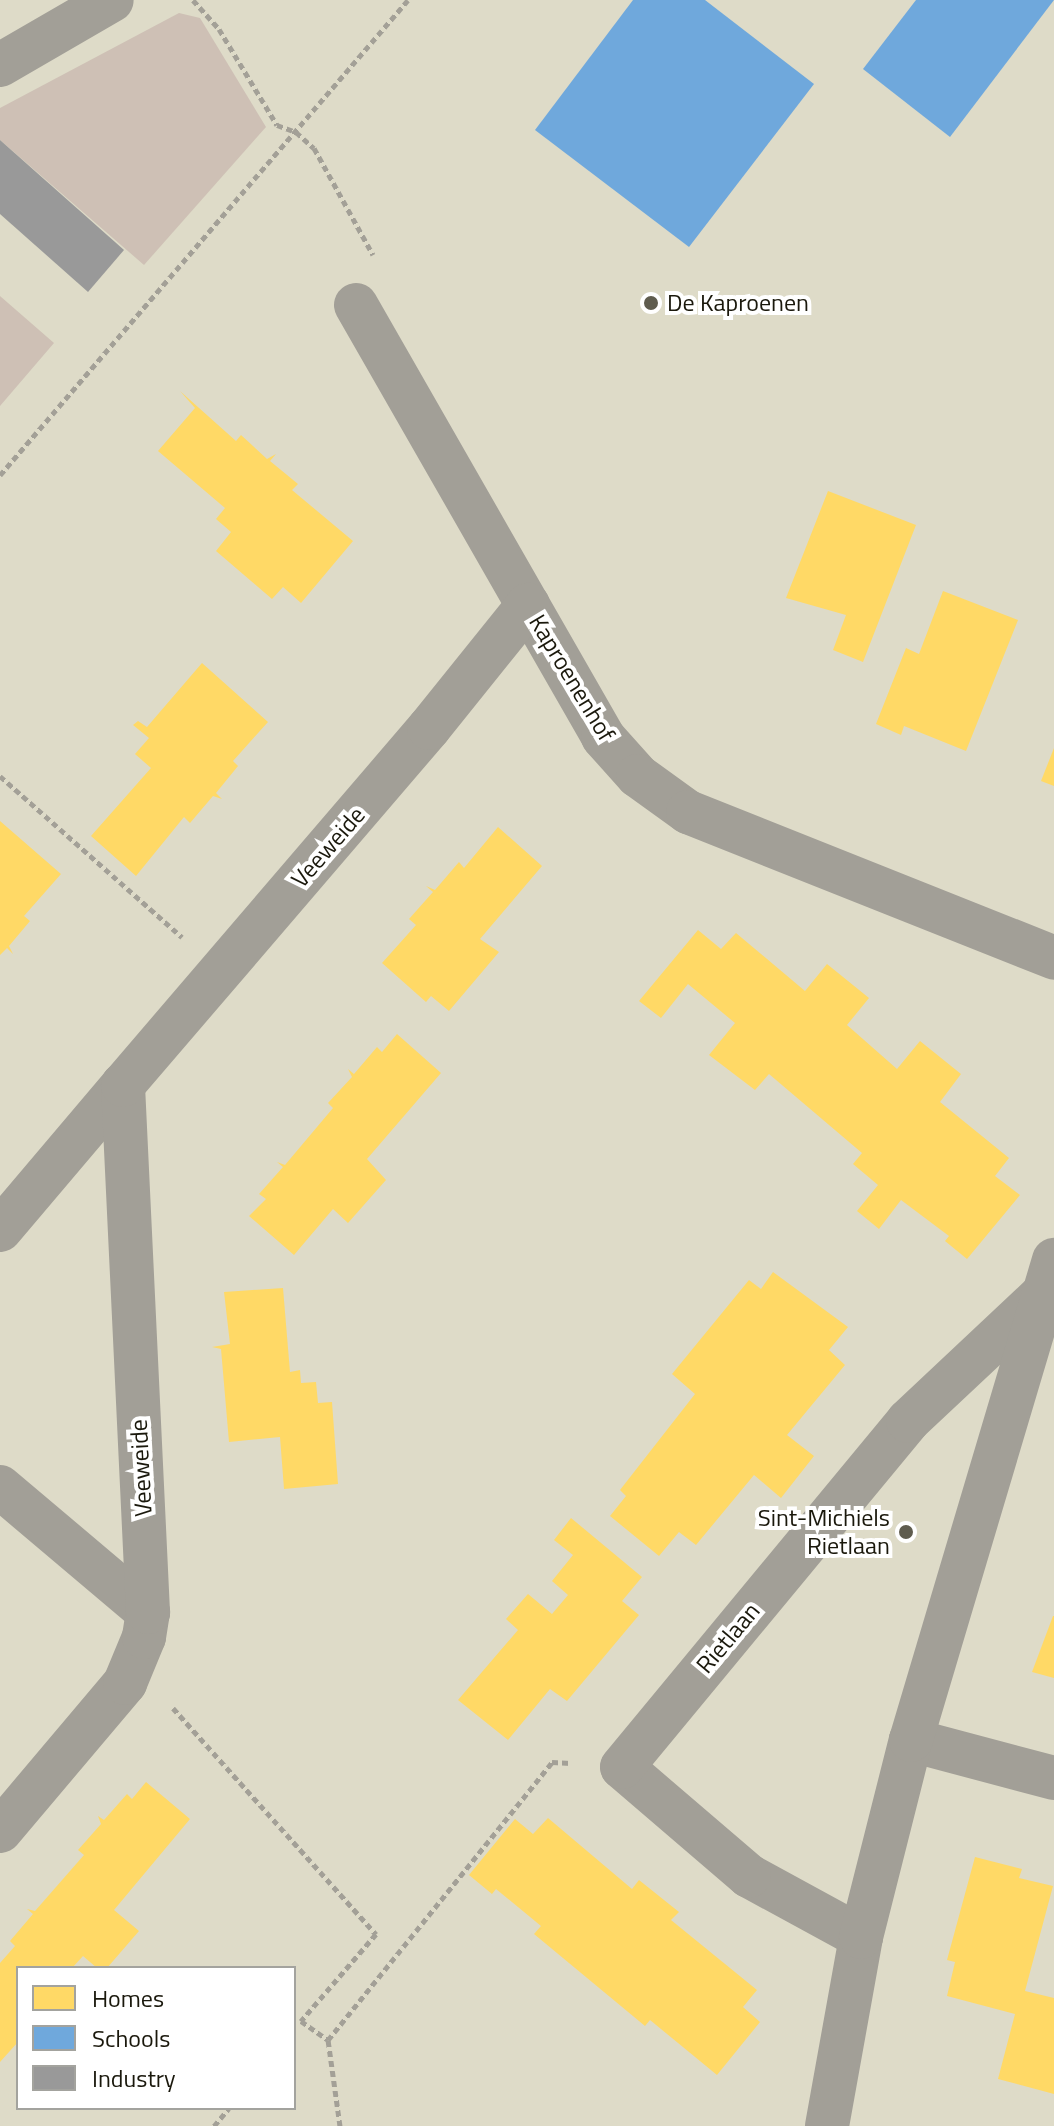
<!DOCTYPE html>
<style>
body{margin:0}
#map{position:relative;width:1054px;height:2126px;overflow:hidden;background:#dedbc8;font-family:"Titillium Web",sans-serif}
div>[style]{position:absolute}
.green>*{inset:0;background:#cec0b5}
.homes>*{inset:0;background:#ffd966}
.schools>*{inset:0;background:#6fa8dc}
.industry>*{inset:0;background:#999}
.path>*{height:5px;margin-top:-2.5px;transform-origin:0;background:repeating-linear-gradient(90deg,#a3a097 0 6px,transparent 0 10px)}
.street>*{height:44px;margin:-22px;padding:0 22px;transform-origin:22px;border-radius:22px;background:#a29f97}
.dots>*{width:22px;height:22px;translate:-50% -50%;box-sizing:border-box;border:4px solid #fff;border-radius:50%}
span{translate:-50% -50%;white-space:nowrap;text-align:center;line-height:1.15;-webkit-text-stroke:8px #fff;paint-order:stroke}
.poi-label{font-size:24px;color:#1a180c}
.left{translate:0 -50%;text-align:left}
.right{translate:-100% -50%;text-align:right}
.street-label{font-size:24px;color:#1a180c}
.legend{position:absolute;left:16px;top:1966px;width:280px;height:144px;box-sizing:border-box;background:#fff;border:2px solid #a3a39e;margin:0;padding:10px 14px;list-style:none;font-size:24px;color:#1a180c}
.legend li{display:flex;align-items:center;gap:16px;height:40px}
.legend b{width:40px;border:2px solid #a3a39e}
</style>
<div id="map">
<div class="green">
<div style="clip-path:polygon(179px 13px,200px 18px,266px 127px,144px 265px,0 140px,0 108px)"></div>
<div style="clip-path:polygon(0 296px,54px 343px,0 406px)"></div>
</div>
<div class="homes">
<div style="clip-path:polygon(180px 391px,236px 441px,241px 435px,267px 459px,276px 454px,270px 461px,298px 484px,292px 490px,353px 541px,301px 603px,283px 587px,272px 599px,216px 551px,231px 532px,216px 519px,225px 508px,158px 451px,195px 408px)"></div>
<div style="clip-path:polygon(828px 491px,916px 525px,863px 662px,833px 650px,846px 615px,786px 598px)"></div>
<div style="clip-path:polygon(943px 591px,1018px 620px,966px 751px,904px 726px,901px 735px,876px 724px,906px 648px,919px 654px)"></div>
<div style="clip-path:polygon(202px 663px,268px 722px,233px 761px,238px 766px,216px 793px,222px 799px,213px 796px,190px 823px,184px 817px,136px 876px,91px 836px,151px 768px,135px 754px,149px 738px,133px 725px,138px 721px,147px 727px)"></div>
<div style="clip-path:polygon(1054px 748px,1054px 786px,1041px 781px)"></div>
<div style="clip-path:polygon(0 821px,61px 874px,24px 916px,30px 921px,9px 946px,13px 954px,7px 948px,0 955px)"></div>
<div style="clip-path:polygon(498px 827px,542px 866px,480px 939px,499px 952px,449px 1011px,431px 996px,426px 1002px,382px 963px,416px 925px,409px 919px,433px 892px,426px 886px,435px 890px,459px 862px,464px 868px)"></div>
<div style="clip-path:polygon(698px 930px,721px 949px,736px 933px,805px 991px,827px 964px,869px 998px,847px 1025px,897px 1069px,920px 1041px,961px 1074px,940px 1102px,1009px 1158px,995px 1176px,1020px 1195px,967px 1259px,945px 1241px,949px 1236px,901px 1200px,879px 1229px,857px 1211px,878px 1185px,853px 1164px,862px 1153px,769px 1074px,755px 1090px,709px 1055px,735px 1023px,688px 984px,661px 1018px,639px 1001px)"></div>
<div style="clip-path:polygon(397px 1034px,441px 1073px,367px 1159px,386px 1180px,348px 1223px,333px 1209px,294px 1255px,249px 1216px,266px 1199px,259px 1194px,283px 1167px,277px 1162px,285px 1165px,333px 1108px,328px 1103px,352px 1077px,348px 1069px,354px 1074px,377px 1047px,382px 1052px)"></div>
<div style="clip-path:polygon(773px 1272px,848px 1327px,829px 1350px,845px 1365px,787px 1435px,814px 1456px,781px 1498px,754px 1475px,696px 1545px,679px 1532px,659px 1556px,610px 1516px,626px 1496px,620px 1490px,695px 1394px,672px 1374px,749px 1280px,761px 1289px)"></div>
<div style="clip-path:polygon(283px 1288px,290px 1372px,300px 1370px,301px 1383px,316px 1382px,318px 1403px,332px 1402px,338px 1484px,284px 1489px,280px 1437px,229px 1442px,221px 1349px,212px 1347px,230px 1344px,224px 1292px)"></div>
<div style="clip-path:polygon(571px 1518px,642px 1577px,622px 1601px,639px 1615px,567px 1701px,550px 1689px,508px 1740px,458px 1700px,518px 1630px,506px 1619px,528px 1594px,552px 1614px,568px 1595px,552px 1581px,573px 1555px,554px 1540px)"></div>
<div style="clip-path:polygon(1053px 1616px,1054px 1616px,1054px 1678px,1032px 1672px)"></div>
<div style="clip-path:polygon(146px 1782px,190px 1819px,114px 1910px,139px 1931px,107px 1968px,97px 1968px,83px 1956px,72px 1968px,18px 1968px,18px 2042px,0 2062px,0 1963px,15px 1946px,10px 1941px,33px 1914px,27px 1909px,35px 1911px,84px 1855px,78px 1850px,101px 1824px,98px 1816px,104px 1820px,127px 1794px,132px 1799px)"></div>
<div style="clip-path:polygon(548px 1818px,632px 1889px,639px 1880px,679px 1912px,671px 1920px,757px 1990px,743px 2007px,760px 2022px,717px 2075px,650px 2020px,645px 2026px,534px 1934px,541px 1926px,496px 1889px,492px 1894px,469px 1875px,515px 1819px,533px 1834px)"></div>
<div style="clip-path:polygon(975px 1857px,1022px 1869px,1019px 1878px,1053px 1886px,1025px 1991px,1054px 1998px,1054px 2094px,998px 2079px,1015px 2014px,947px 1996px,955px 1962px,947px 1960px)"></div>
</div>
<div class="schools">
<div style="clip-path:polygon(633px 0,705px 0,814px 84px,689px 247px,535px 130px)"></div>
<div style="clip-path:polygon(916px 0,1054px 0,950px 137px,863px 69px)"></div>
</div>
<div class="industry">
<div style="clip-path:polygon(0 140px,124px 250px,88px 292px,0 214px)"></div>
</div>
<div class="path">
<div style="left:193px;top:0;width:39px;rotate:48deg"></div>
<div style="left:219px;top:29px;width:112px;rotate:58.9deg"></div>
<div style="left:277px;top:125px;width:20px;rotate:20deg"></div>
<div style="left:296px;top:132px;width:24px;rotate:42deg"></div>
<div style="left:314px;top:148px;width:122px;rotate:61.1deg"></div>
<div style="left:0;top:475px;width:626px;rotate:-49.34deg"></div>
<div style="left:0;top:776px;width:243px;rotate:41.5deg"></div>
<div style="left:173px;top:1708px;width:304px;rotate:48.1deg"></div>
<div style="left:376px;top:1934px;width:115px;rotate:130.8deg"></div>
<div style="left:301px;top:2021px;width:33px;rotate:35deg"></div>
<div style="left:214px;top:2126px;width:23px;rotate:-50deg"></div>
<div style="left:340px;top:2126px;width:87px;rotate:-97.9deg"></div>
<div style="left:328px;top:2040px;width:357px;rotate:-51.1deg"></div>
<div style="left:552px;top:1762px;width:19px;rotate:3deg"></div>
</div>
<div class="street">
<div style="left:0;top:65px;width:129px;rotate:-30.1deg"></div>
<div style="left:356px;top:305px;width:498px;rotate:60.2deg"></div>
<div style="left:603px;top:737px;width:52px;rotate:48.1deg"></div>
<div style="left:638px;top:776px;width:62px;rotate:35.8deg"></div>
<div style="left:688px;top:812px;width:394px;rotate:21.7deg"></div>
<div style="left:0;top:1230px;width:190px;rotate:-49.7deg"></div>
<div style="left:0;top:1487px;width:194px;rotate:40.2deg"></div>
<div style="left:911px;top:1740px;width:148px;rotate:14.9deg"></div>
<div style="left:0;top:1831px;width:194px;rotate:-49.8deg"></div>
<div style="left:125px;top:1683px;width:50px;rotate:-67.6deg"></div>
<div style="left:144px;top:1637px;width:25px;rotate:-81deg"></div>
<div style="left:148px;top:1612px;width:528px;rotate:-92.72deg"></div>
<div style="left:123px;top:1085px;width:470px;rotate:-49.4deg"></div>
<div style="left:429px;top:728px;width:158px;rotate:-51.2deg"></div>
<div style="left:861px;top:1937px;width:128px;rotate:-151.4deg"></div>
<div style="left:749px;top:1876px;width:167px;rotate:-139.4deg"></div>
<div style="left:622px;top:1767px;width:449px;rotate:-50.4deg"></div>
<div style="left:908px;top:1421px;width:181px;rotate:-43.2deg"></div>
<div style="left:827px;top:2126px;width:192px;rotate:-79.8deg"></div>
<div style="left:861px;top:1937px;width:203px;rotate:-75.8deg"></div>
<div style="left:911px;top:1740px;width:501px;rotate:-73.41deg"></div>
</div>
<div class="dots">
<div style="left:651px;top:303px;background:#5f5c4e"></div>
<div style="left:906px;top:1532px;background:#5f5c4e"></div>
</div>
<div class="poi-label">
<span class="left" style="left:667px;top:303px">De Kaproenen</span>
<span class="right" style="left:890px;top:1532px">Sint-Michiels<br>Rietlaan</span>
</div>
<div class="street-label">
<span style="left:572px;top:678px;rotate:59deg">Kaproenenhof</span>
<span style="left:328px;top:847px;rotate:-49deg">Veeweide</span>
<span style="left:141px;top:1468px;rotate:-93deg">Veeweide</span>
<span style="left:728px;top:1638px;rotate:-50deg">Rietlaan</span>
</div>
<ul class="legend">
<li><b style="height:22px;background:#ffd966"></b>Homes</li>
<li><b style="height:22px;background:#6fa8dc"></b>Schools</li>
<li><b style="height:22px;background:#999"></b>Industry</li>
</ul>
</div>
